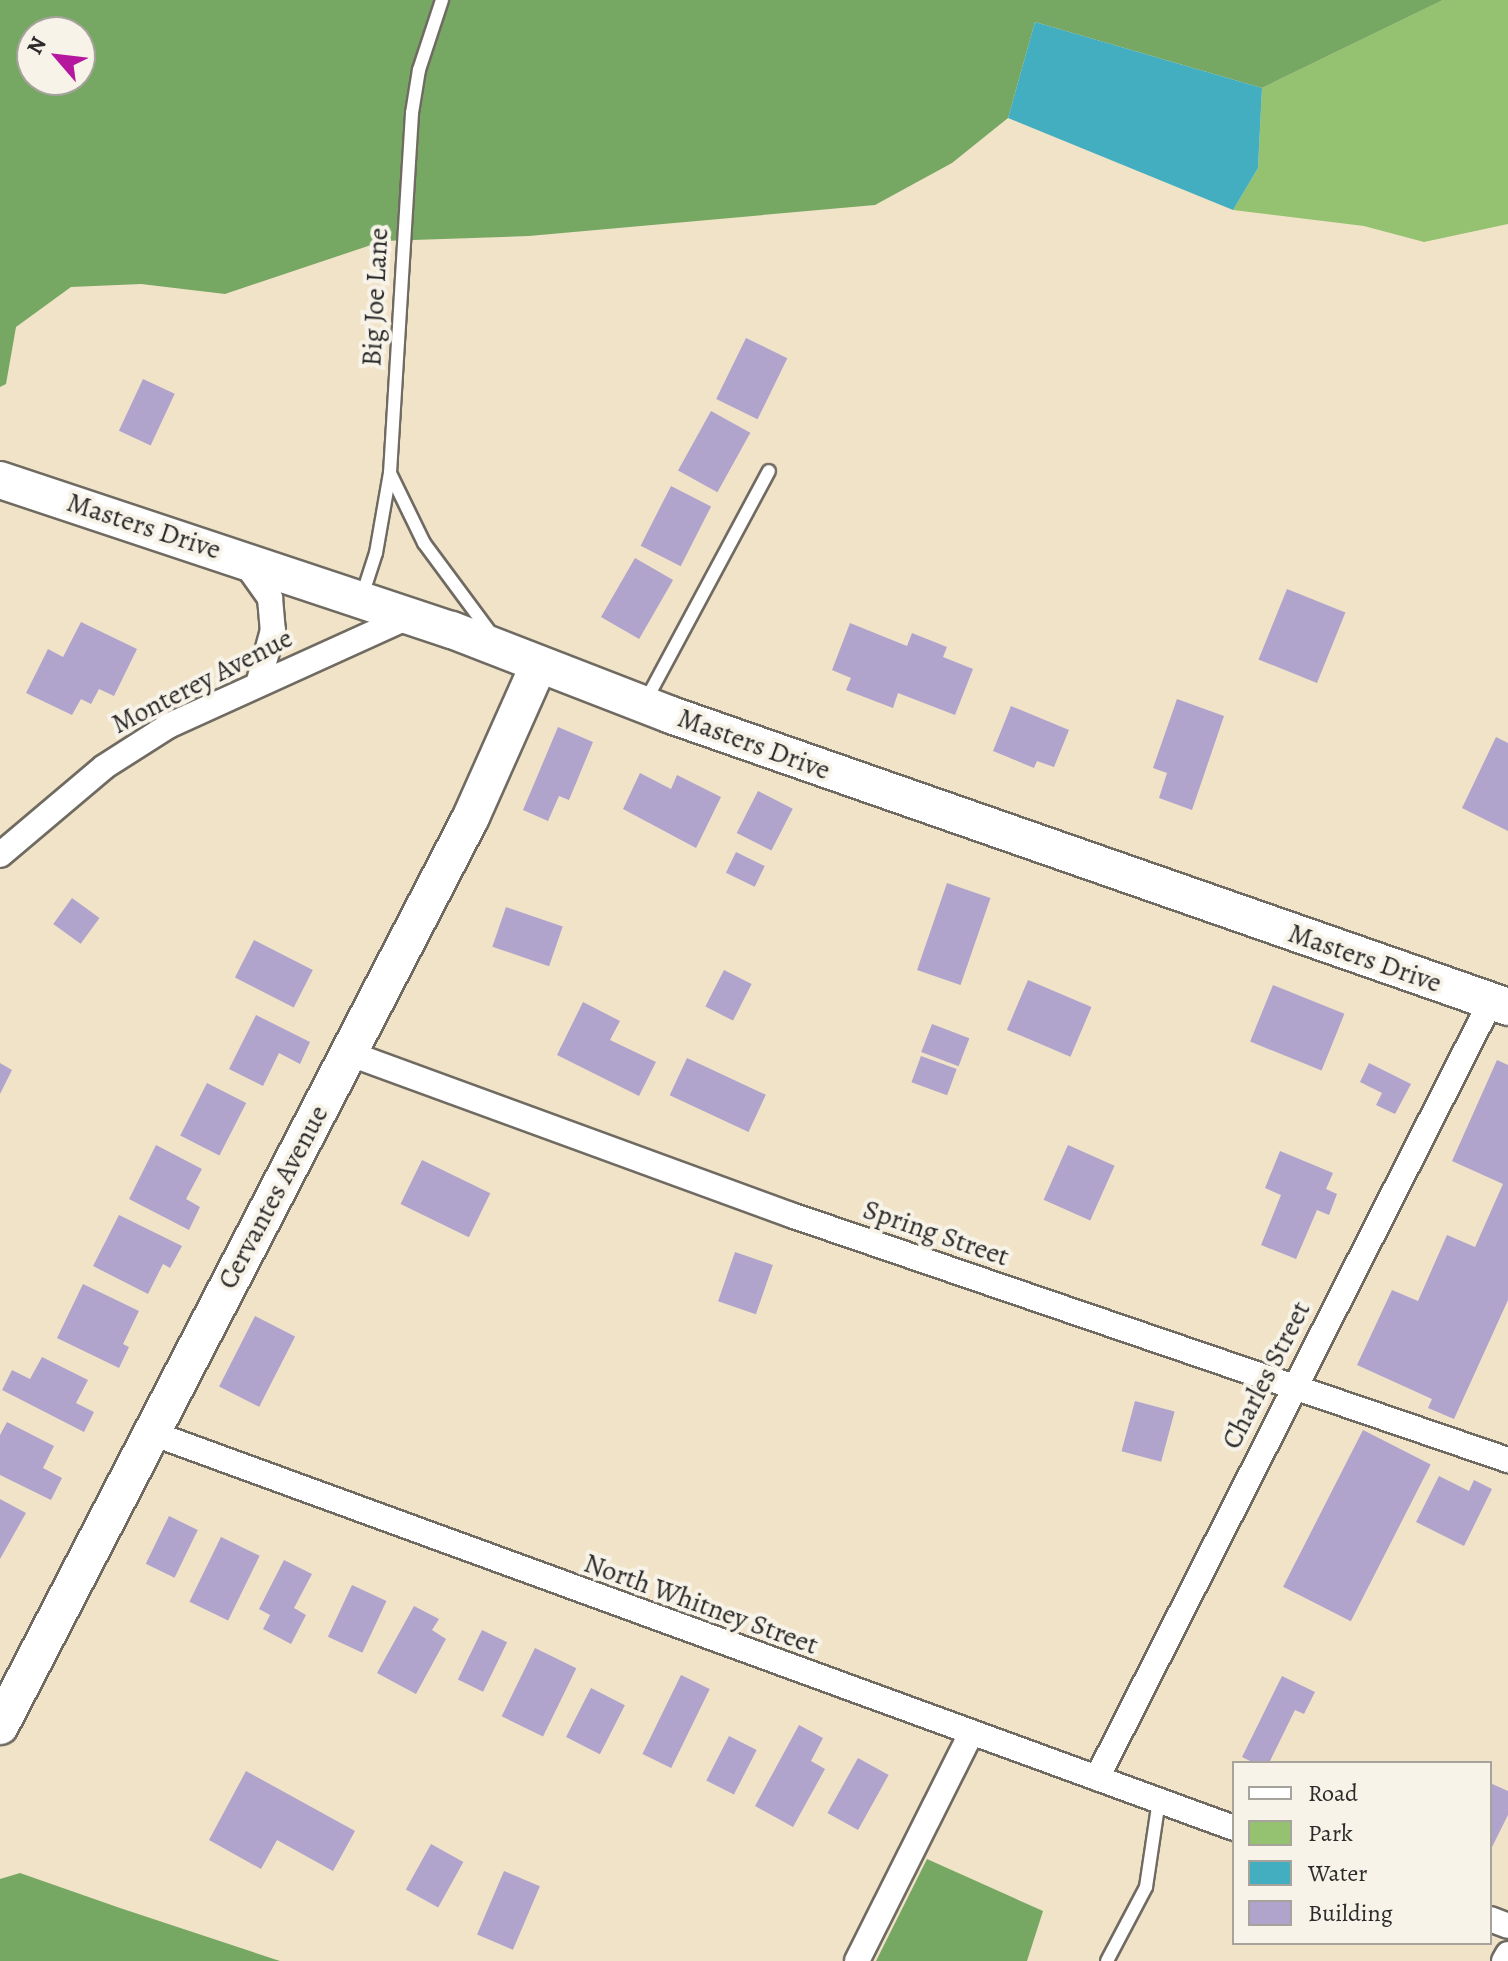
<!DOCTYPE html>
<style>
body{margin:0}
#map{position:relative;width:1508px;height:1961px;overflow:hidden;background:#f1e3c8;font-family:Alegreya,serif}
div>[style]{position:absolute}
.green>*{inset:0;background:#94c271}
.forest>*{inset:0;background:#77a863}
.water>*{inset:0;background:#42aec0}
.building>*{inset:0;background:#b0a4cd;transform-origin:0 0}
.roads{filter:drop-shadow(2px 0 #706b62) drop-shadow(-2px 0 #706b62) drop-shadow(0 2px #706b62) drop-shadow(0 -2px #706b62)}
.lane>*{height:12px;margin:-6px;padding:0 6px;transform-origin:6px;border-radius:6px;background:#fff}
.street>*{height:24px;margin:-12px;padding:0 12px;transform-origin:12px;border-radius:12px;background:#fff}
.secondary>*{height:36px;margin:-18px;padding:0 18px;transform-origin:18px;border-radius:18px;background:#fff}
span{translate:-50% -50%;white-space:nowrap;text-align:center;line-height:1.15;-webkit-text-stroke:8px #f7f3e8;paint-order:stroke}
.street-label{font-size:28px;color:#2b2b2b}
.legend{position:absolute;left:1232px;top:1761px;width:260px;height:184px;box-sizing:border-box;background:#f7f3e8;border:2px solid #a5a39c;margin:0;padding:10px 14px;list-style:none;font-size:24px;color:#2b2b2b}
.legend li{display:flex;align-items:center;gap:16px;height:40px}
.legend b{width:40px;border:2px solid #a5a39c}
.north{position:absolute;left:16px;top:16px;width:80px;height:80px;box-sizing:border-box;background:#f7f3e8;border:2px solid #a5a39c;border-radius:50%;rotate:298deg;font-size:22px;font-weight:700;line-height:32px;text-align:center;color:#2b2b2b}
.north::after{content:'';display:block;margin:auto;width:28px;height:36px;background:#b5179e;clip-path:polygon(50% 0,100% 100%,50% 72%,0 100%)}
</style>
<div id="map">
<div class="green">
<div style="clip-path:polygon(1443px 0,1508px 0,1508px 224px,1424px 242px,1364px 226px,1233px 210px,1258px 168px,1262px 88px)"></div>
</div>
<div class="forest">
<div style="clip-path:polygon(evenodd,0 0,1443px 0,1262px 88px,1035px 22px,1008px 118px,952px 163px,875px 205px,529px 236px,383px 241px,225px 294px,141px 284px,71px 287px,16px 327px,6px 384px,0 387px,0 0,32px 32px,80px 32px,80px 80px,32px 80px,32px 32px)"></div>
<div style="clip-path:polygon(927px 1859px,1043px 1911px,1027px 1961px,876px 1961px)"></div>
<div style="clip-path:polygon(20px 1873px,120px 1908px,280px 1961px,0 1961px,0 1879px)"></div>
</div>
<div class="water">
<div style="clip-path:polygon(1035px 22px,1262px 88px,1258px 168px,1233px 210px,1008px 118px)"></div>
</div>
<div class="building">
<div style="left:746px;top:338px;width:46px;height:68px;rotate:26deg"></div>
<div style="left:143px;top:379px;width:35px;height:57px;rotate:25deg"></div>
<div style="left:711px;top:411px;width:45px;height:68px;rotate:29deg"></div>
<div style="left:671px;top:486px;width:45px;height:67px;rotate:27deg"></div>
<div style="left:635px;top:558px;width:44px;height:68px;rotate:30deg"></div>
<div style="left:1287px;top:589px;width:63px;height:76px;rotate:22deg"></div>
<div style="clip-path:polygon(81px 622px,137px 649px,114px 696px,99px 689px,91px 704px,81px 699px,72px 715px,26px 693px,48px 649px,63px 657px)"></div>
<div style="clip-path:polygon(850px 623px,907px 646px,912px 633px,947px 647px,943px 657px,973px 669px,955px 715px,898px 693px,893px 708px,846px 690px,851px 678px,832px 670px)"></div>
<div style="clip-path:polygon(1177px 699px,1224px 716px,1192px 810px,1159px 798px,1167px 773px,1153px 768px)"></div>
<div style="clip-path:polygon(1011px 706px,1069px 730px,1054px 767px,1037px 761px,1034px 768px,993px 751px)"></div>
<div style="clip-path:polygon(558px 727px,593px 742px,569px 800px,559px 796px,548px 821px,523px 810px)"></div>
<div style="clip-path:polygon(1496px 737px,1508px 743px,1508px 831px,1462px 808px)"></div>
<div style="clip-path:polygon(640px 773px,671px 789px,677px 775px,721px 797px,696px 848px,623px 809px)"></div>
<div style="left:758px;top:791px;width:39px;height:47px;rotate:27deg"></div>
<div style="left:736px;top:852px;width:32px;height:23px;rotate:26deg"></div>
<div style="left:947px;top:883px;width:46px;height:92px;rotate:19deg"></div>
<div style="left:72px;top:898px;width:34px;height:32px;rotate:36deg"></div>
<div style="left:506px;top:907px;width:60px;height:42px;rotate:19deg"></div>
<div style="left:254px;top:940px;width:66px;height:42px;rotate:27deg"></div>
<div style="left:724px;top:970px;width:31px;height:41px;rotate:27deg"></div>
<div style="left:1028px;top:980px;width:69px;height:54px;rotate:23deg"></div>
<div style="left:1273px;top:985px;width:77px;height:61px;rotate:22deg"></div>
<div style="clip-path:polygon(583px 1002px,620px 1021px,610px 1040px,656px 1062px,639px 1096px,557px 1055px)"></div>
<div style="clip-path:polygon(256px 1015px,310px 1042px,300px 1064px,279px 1053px,263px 1086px,229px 1069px)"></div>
<div style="left:932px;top:1024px;width:40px;height:30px;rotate:21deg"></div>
<div style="left:921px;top:1056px;width:38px;height:28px;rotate:20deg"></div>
<div style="left:687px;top:1058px;width:87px;height:41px;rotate:25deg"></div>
<div style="clip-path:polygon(1497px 1060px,1508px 1065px,1508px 1300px,1454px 1419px,1428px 1408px,1432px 1399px,1357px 1365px,1392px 1290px,1418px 1301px,1447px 1235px,1475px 1247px,1503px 1184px,1452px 1161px)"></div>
<div style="clip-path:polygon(0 1063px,12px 1070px,0 1094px)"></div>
<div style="clip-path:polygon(1369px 1063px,1411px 1084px,1395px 1114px,1376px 1105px,1382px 1093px,1360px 1082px)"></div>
<div style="left:207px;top:1083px;width:44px;height:59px;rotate:27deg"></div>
<div style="clip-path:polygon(156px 1145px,202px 1169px,186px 1199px,200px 1207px,189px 1230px,129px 1199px)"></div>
<div style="left:1068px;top:1145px;width:51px;height:60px;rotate:24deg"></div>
<div style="clip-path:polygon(1280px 1151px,1333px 1173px,1326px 1189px,1337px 1194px,1329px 1215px,1317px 1210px,1296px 1259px,1261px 1245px,1281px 1195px,1265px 1188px)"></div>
<div style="left:422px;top:1160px;width:76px;height:49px;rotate:26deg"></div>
<div style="clip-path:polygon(119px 1215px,182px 1246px,170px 1268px,163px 1264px,148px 1294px,93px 1266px)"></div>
<div style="left:735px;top:1252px;width:40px;height:52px;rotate:19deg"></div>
<div style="clip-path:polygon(83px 1284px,139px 1311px,123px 1344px,129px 1347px,119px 1368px,57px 1338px)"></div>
<div style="left:255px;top:1316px;width:45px;height:79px;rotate:27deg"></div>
<div style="clip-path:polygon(42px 1357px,88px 1380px,76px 1403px,94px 1412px,84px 1432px,2px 1390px,12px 1370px,30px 1379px)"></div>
<div style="left:1135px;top:1401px;width:41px;height:52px;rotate:15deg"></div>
<div style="clip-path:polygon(7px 1422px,54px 1446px,43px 1468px,62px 1478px,51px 1500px,0 1475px,0 1435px)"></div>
<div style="left:1363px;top:1430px;width:76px;height:176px;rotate:27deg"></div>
<div style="clip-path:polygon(1439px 1476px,1469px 1491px,1474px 1480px,1492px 1489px,1464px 1546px,1416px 1522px)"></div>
<div style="clip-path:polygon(0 1499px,26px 1513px,0 1559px)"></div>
<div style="left:169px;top:1516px;width:32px;height:53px;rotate:26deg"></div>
<div style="left:221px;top:1537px;width:43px;height:72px;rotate:26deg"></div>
<div style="clip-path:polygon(284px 1560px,312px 1574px,294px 1608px,306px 1615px,291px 1644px,263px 1629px,270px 1615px,259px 1609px)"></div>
<div style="left:352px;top:1585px;width:38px;height:57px;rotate:25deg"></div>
<div style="clip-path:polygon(414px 1606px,439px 1619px,432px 1630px,446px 1639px,416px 1694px,377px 1673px)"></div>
<div style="left:482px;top:1630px;width:28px;height:55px;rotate:26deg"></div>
<div style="left:535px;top:1648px;width:46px;height:76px;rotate:26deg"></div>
<div style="left:681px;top:1675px;width:32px;height:88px;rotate:26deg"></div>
<div style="clip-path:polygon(1282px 1676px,1315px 1692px,1304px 1714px,1295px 1710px,1269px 1763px,1254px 1763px,1242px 1757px)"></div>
<div style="left:591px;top:1688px;width:38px;height:55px;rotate:27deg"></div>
<div style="clip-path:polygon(799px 1725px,823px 1738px,811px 1761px,825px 1769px,793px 1827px,755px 1806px)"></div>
<div style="left:729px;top:1736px;width:31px;height:50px;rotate:27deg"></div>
<div style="left:858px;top:1758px;width:35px;height:63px;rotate:29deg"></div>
<div style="clip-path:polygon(246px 1771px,355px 1831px,333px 1871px,277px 1840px,261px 1869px,209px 1840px)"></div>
<div style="clip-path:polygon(1490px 1783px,1508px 1791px,1508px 1815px,1490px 1851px)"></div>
<div style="left:431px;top:1844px;width:37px;height:52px;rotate:29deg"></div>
<div style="left:504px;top:1871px;width:39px;height:69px;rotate:23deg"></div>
</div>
<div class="roads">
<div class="lane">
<div style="left:390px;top:473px;width:78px;rotate:64.1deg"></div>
<div style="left:424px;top:543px;width:114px;rotate:53.5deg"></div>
<div style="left:362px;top:596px;width:45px;rotate:-72deg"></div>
<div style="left:376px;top:553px;width:81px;rotate:-80.1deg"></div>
<div style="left:390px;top:473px;width:361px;rotate:-86.5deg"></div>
<div style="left:412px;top:113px;width:44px;rotate:-80.8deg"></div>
<div style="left:419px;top:70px;width:74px;rotate:-71.8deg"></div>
<div style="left:645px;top:702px;width:262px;rotate:-61.8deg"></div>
<div style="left:1107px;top:1961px;width:84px;rotate:-62.2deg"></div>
<div style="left:1146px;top:1887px;width:88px;rotate:-81.5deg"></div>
</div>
<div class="street">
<div style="left:243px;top:560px;width:47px;rotate:54.6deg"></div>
<div style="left:270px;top:598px;width:32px;rotate:85deg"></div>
<div style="left:273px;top:630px;width:53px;rotate:105.4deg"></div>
<div style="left:0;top:855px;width:136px;rotate:-40.2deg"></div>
<div style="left:104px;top:767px;width:76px;rotate:-32.6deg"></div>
<div style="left:168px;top:726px;width:266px;rotate:-24.4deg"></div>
<div style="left:348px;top:1053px;width:472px;rotate:20.1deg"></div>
<div style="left:791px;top:1215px;width:758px;rotate:18.87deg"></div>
<div style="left:149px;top:1432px;width:1155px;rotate:20.05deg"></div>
<div style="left:1097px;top:1778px;width:871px;rotate:-63.11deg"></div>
<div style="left:1490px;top:1919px;width:19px;rotate:21deg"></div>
<div style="left:857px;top:1961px;width:255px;rotate:-63.4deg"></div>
<div style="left:1504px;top:1961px;width:8px;rotate:-60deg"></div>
</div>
<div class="secondary">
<div style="left:0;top:480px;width:476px;rotate:18.4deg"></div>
<div style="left:452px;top:630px;width:235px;rotate:21.2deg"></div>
<div style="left:671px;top:715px;width:886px;rotate:19.23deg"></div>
<div style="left:0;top:1726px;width:1024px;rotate:-62.61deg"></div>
<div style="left:471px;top:817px;width:167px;rotate:-66deg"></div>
</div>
</div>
<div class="street-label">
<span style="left:375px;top:297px;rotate:-87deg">Big Joe Lane</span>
<span style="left:144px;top:526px;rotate:18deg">Masters Drive</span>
<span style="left:202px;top:681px;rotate:-27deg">Monterey Avenue</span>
<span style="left:754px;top:744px;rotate:20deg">Masters Drive</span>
<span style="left:1365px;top:958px;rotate:19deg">Masters Drive</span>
<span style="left:273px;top:1197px;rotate:-62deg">Cervantes Avenue</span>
<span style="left:936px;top:1233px;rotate:19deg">Spring Street</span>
<span style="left:1266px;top:1375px;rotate:-63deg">Charles Street</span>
<span style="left:701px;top:1604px;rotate:20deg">North Whitney Street</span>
</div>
<ul class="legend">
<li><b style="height:10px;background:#fff"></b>Road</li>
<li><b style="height:22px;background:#94c271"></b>Park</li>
<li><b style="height:22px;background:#42aec0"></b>Water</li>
<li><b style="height:22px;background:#b0a4cd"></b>Building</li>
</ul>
<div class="north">N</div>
</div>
